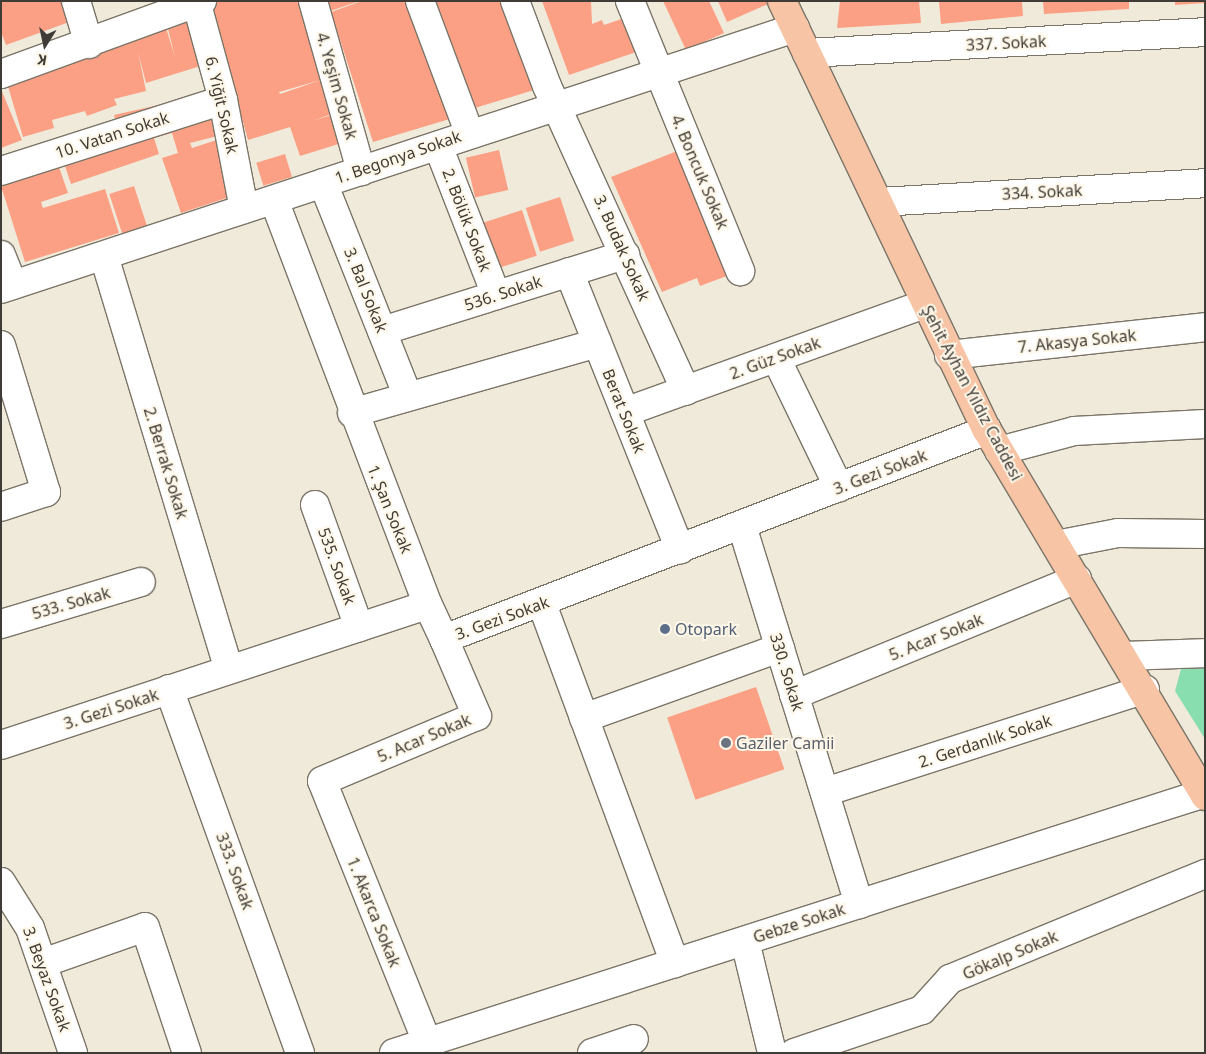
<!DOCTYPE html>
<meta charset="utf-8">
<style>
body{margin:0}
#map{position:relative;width:1206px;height:1054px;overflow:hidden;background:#f0eadb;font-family:"Noto Sans",sans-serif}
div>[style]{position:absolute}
.green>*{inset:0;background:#89deaf}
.building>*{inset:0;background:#fba084;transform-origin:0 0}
.roads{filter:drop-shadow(1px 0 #7b7568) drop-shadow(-1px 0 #7b7568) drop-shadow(0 1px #7b7568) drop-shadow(0 -1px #7b7568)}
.minor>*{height:28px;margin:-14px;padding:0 14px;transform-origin:14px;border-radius:14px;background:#fff}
.major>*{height:28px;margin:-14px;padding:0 14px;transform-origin:14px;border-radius:14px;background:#f7c4a5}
.dots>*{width:14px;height:14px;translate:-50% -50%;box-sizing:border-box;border:2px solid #fef7e8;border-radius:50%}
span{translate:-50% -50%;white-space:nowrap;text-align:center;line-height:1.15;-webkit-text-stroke:4px #fef7e8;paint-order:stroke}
.street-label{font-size:16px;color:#3f3c37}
.service-label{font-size:16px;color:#4e5e75}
.left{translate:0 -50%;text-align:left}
.worship-label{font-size:16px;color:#5b616d}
.frame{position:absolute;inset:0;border:2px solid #3f3c37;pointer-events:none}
.north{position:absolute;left:20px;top:20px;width:50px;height:50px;-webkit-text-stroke:4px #fef7e8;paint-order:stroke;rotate:190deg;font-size:14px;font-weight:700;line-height:20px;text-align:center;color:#3f3c37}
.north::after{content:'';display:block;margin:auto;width:18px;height:22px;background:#3f3c37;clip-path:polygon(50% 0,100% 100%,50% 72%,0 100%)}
</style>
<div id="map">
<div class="green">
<div style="clip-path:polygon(1205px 668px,1205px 739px,1175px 691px,1181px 669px)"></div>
</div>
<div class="building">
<div style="clip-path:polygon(1px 1px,77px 1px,83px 17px,6px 45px,1px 32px)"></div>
<div style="clip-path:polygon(evenodd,300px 1px,343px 110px,312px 121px,335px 114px,345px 142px,300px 156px,290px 127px,248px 140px,210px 2px,300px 1px,321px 80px,280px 94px,279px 92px,321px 80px)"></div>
<div style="clip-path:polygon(320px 1px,357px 1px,357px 2px,324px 13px)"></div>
<div style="clip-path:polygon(362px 1px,412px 1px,453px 118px,373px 142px,331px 12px)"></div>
<div style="clip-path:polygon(435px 1px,515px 1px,547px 86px,475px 108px)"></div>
<div style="clip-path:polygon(542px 1px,591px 1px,592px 24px,602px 20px,604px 25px,636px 14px,648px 48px,569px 75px)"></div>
<div style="clip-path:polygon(663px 1px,709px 1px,724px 33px,686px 50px)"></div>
<div style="clip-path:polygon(718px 1px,775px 1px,727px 22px)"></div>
<div style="clip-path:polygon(840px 1px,919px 1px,921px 23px,837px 28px)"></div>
<div style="clip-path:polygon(1022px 1px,1023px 16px,941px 24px,939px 2px)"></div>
<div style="clip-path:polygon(1043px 1px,1129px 1px,1129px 9px,1044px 14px)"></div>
<div style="clip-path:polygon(1175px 1px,1205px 1px,1205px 3px,1175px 5px)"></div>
<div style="clip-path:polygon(197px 9px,210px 63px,146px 83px,138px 52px,146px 91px,114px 99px,117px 105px,87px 116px,82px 104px,85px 111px,52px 120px,54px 128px,23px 137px,7px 83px,166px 28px,175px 57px,165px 17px)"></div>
<div style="clip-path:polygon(1px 89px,22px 140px,1px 148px)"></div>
<div style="clip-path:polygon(217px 89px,229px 133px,190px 143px,192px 148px,223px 138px,242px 193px,181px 213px,162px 158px,178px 153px,172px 133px,154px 138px,159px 154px,71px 184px,56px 139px,123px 146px,114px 115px,163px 104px,165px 110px,185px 121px,179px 100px)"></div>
<div style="clip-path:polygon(690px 146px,740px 271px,700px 286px,697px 278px,662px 292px,611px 177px)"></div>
<div style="clip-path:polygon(52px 147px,68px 193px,41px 202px,43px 208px,105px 189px,119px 233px,25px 262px,1px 186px,1px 164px)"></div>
<div style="left:499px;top:150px;width:41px;height:34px;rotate:77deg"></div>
<div style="left:285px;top:154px;width:24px;height:30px;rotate:73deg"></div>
<div style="left:134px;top:186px;width:45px;height:26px;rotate:72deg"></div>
<div style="left:560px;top:197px;width:46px;height:36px;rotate:72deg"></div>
<div style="left:522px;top:210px;width:48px;height:52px;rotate:72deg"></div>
<div style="left:756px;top:687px;width:87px;height:94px;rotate:71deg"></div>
</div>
<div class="roads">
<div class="minor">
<div style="left:76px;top:1px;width:45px;rotate:73.2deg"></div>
<div style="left:196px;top:1px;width:103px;rotate:74.7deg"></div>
<div style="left:223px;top:100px;width:111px;rotate:79.1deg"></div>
<div style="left:313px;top:1px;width:177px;rotate:74.2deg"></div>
<div style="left:420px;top:1px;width:140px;rotate:69.5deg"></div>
<div style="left:515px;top:1px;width:91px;rotate:69.4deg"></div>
<div style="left:547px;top:86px;width:335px;rotate:65.5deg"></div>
<div style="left:630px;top:1px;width:292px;rotate:67.8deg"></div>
<div style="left:807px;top:53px;width:399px;rotate:-3deg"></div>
<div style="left:1px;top:74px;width:214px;rotate:-20deg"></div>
<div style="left:438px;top:146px;width:160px;rotate:68.7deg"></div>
<div style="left:1px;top:171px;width:233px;rotate:-17.7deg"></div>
<div style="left:323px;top:183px;width:230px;rotate:68.3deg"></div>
<div style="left:274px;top:200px;width:433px;rotate:69.2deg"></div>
<div style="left:879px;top:202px;width:327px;rotate:-3.3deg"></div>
<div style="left:1px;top:255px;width:32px;rotate:68deg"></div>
<div style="left:104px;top:256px;width:432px;rotate:73.2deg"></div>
<div style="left:569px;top:272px;width:299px;rotate:68.2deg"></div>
<div style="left:1px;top:289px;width:836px;rotate:-18.2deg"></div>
<div style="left:382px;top:331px;width:255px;rotate:-17.4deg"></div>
<div style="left:1px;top:345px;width:154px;rotate:73deg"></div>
<div style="left:46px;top:492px;width:47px;rotate:161.6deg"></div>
<div style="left:949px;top:355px;width:258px;rotate:-6.2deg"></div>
<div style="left:776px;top:358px;width:144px;rotate:64.1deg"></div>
<div style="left:625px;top:412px;width:319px;rotate:-19.8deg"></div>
<div style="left:352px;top:413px;width:255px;rotate:-15.9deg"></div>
<div style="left:999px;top:451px;width:78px;rotate:-14.9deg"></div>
<div style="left:1074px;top:431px;width:131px;rotate:-3.1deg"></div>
<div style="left:315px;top:505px;width:130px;rotate:70.2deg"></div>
<div style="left:742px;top:526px;width:396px;rotate:72.8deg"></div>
<div style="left:1056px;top:545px;width:63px;rotate:-11deg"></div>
<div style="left:1118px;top:533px;width:87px;rotate:0.7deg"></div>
<div style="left:542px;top:604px;width:383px;rotate:69.7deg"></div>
<div style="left:1px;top:624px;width:146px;rotate:-16.7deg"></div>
<div style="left:1124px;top:656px;width:81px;rotate:-2.1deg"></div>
<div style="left:169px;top:689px;width:387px;rotate:70.2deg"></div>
<div style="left:794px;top:695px;width:306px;rotate:-22.3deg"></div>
<div style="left:584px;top:718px;width:208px;rotate:-19.7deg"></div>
<div style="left:1px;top:745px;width:449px;rotate:-18.2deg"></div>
<div style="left:428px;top:605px;width:38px;rotate:65deg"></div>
<div style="left:444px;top:639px;width:582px;rotate:-21.05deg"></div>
<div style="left:825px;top:792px;width:336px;rotate:-17.8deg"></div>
<div style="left:1px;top:882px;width:54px;rotate:57.8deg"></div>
<div style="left:30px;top:928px;width:132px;rotate:71deg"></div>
<div style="left:745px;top:941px;width:115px;rotate:76.4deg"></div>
<div style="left:43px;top:963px;width:108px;rotate:-19.4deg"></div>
<div style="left:145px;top:927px;width:133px;rotate:71.6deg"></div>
<div style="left:427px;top:1042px;width:281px;rotate:-111.9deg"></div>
<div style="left:322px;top:781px;width:168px;rotate:-22.8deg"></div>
<div style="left:477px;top:716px;width:84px;rotate:-113.2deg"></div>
<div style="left:394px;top:1053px;width:852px;rotate:-17.78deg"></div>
<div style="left:592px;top:1053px;width:44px;rotate:-18.4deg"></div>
<div style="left:794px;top:1053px;width:135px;rotate:-18.6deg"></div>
<div style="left:922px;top:1010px;width:42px;rotate:-47.9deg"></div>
<div style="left:950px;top:979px;width:276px;rotate:-22.4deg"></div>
</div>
<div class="major">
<div style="left:782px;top:1px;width:475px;rotate:64.5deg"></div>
<div style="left:987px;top:430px;width:426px;rotate:59.2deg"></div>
</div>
</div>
<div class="dots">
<div style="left:665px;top:629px;background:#5c6f8a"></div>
<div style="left:726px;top:743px;background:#6b7280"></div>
</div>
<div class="street-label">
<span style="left:1006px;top:43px;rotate:-3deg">337. Sokak</span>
<span style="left:337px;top:86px;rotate:74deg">4. Yeşim Sokak</span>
<span style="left:222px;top:105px;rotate:77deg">6. Yiğit Sokak</span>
<span style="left:112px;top:135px;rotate:-18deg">10. Vatan Sokak</span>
<span style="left:398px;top:157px;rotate:-19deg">1. Begonya Sokak</span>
<span style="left:700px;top:172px;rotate:67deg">4. Boncuk Sokak</span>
<span style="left:1042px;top:192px;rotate:-3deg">334. Sokak</span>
<span style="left:467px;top:220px;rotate:69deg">2. Bölük Sokak</span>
<span style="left:622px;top:248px;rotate:66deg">3. Budak Sokak</span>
<span style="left:366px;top:290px;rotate:68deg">3. Bal Sokak</span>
<span style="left:503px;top:293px;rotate:-18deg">536. Sokak</span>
<span style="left:1077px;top:341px;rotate:-6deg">7. Akasya Sokak</span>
<span style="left:775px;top:358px;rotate:-20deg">2. Güz Sokak</span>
<span style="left:972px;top:393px;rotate:62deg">Şehit Ayhan Yıldız Caddesi</span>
<span style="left:624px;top:411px;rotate:68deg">Berat Sokak</span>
<span style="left:166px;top:463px;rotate:73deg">2. Berrak Sokak</span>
<span style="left:880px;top:472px;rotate:-21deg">3. Gezi Sokak</span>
<span style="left:390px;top:509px;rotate:68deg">1. Şan Sokak</span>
<span style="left:337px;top:566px;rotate:70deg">535. Sokak</span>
<span style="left:71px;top:603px;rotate:-16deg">533. Sokak</span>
<span style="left:502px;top:618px;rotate:-20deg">3. Gezi Sokak</span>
<span style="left:936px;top:637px;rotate:-22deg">5. Acar Sokak</span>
<span style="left:787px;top:672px;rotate:73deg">330. Sokak</span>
<span style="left:111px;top:709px;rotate:-18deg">3. Gezi Sokak</span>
<span style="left:424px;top:738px;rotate:-23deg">5. Acar Sokak</span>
<span style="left:985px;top:741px;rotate:-18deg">2. Gerdanlık Sokak</span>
<span style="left:235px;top:871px;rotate:70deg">333. Sokak</span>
<span style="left:374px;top:912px;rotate:68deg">1. Akarca Sokak</span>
<span style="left:799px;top:923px;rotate:-18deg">Gebze Sokak</span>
<span style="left:1010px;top:955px;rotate:-23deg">Gökalp Sokak</span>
<span style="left:47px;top:979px;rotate:70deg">3. Beyaz Sokak</span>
</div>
<div class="service-label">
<span class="left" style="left:675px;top:629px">Otopark</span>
</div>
<div class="worship-label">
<span class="left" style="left:736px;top:743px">Gaziler Camii</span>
</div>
<div class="frame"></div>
<div class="north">K</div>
</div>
